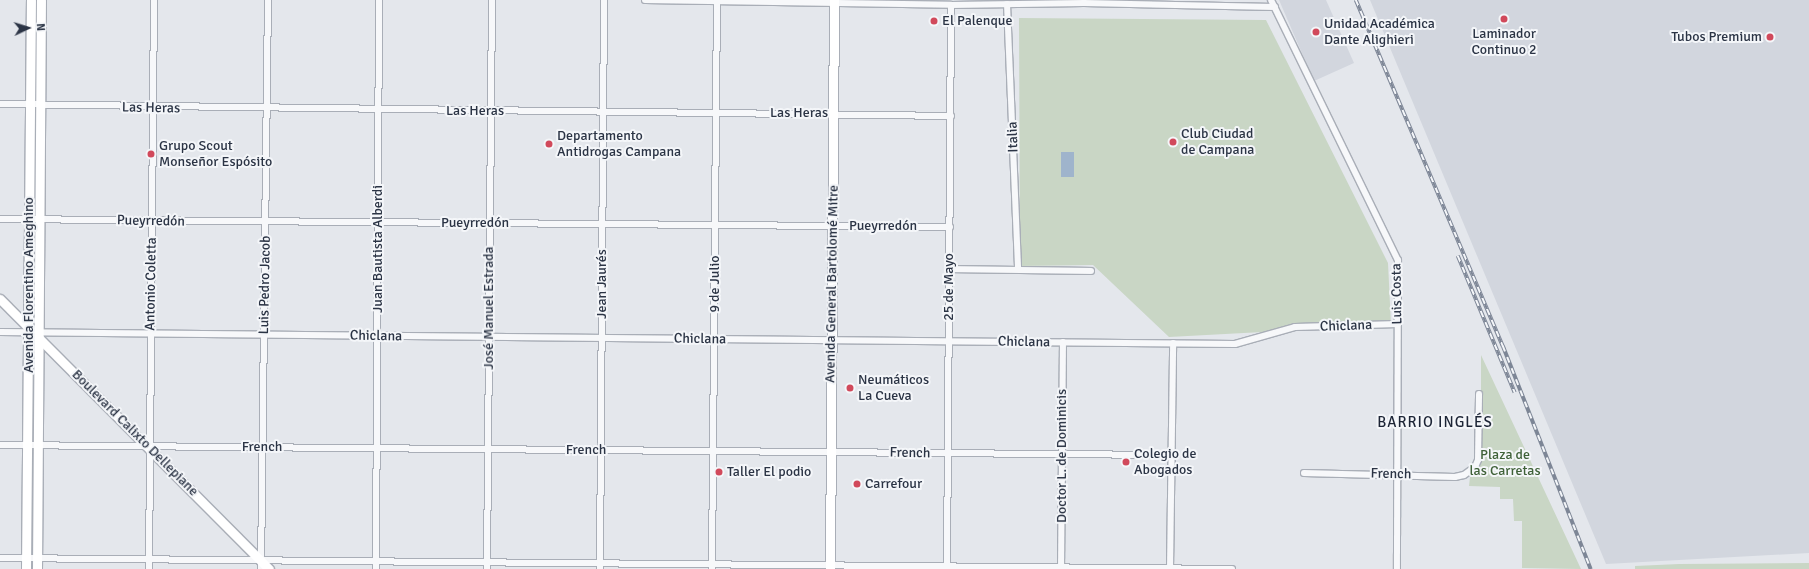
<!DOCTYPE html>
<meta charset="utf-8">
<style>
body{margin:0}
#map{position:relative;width:1809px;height:569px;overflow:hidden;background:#e4e7ec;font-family:Signika,sans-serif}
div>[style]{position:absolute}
.built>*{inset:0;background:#d2d6de}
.green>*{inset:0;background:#c9d6c5}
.water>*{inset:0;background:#9fb4cc;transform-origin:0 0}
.roads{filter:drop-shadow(1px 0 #a9aeb7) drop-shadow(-1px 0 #a9aeb7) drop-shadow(0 1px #a9aeb7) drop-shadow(0 -1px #a9aeb7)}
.street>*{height:6px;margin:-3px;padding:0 3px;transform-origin:3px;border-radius:3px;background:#f7f8fa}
.secondary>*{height:9px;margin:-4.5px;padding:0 4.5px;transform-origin:4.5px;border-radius:4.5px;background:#fff}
.rail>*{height:3.5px;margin-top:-1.75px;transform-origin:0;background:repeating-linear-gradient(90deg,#f4f6f9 0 6px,#7d8696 0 12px);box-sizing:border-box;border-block:1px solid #7d8696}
.dots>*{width:11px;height:11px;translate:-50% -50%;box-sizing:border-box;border:2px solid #f4f6f9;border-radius:50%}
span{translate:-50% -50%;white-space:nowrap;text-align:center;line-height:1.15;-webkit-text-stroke:4px #f4f6f9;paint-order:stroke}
.poi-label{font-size:14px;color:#2b3445}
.left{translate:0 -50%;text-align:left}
.right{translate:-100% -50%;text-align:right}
.street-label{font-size:14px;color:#2b3445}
.park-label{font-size:14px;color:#3f6138}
.neighbourhood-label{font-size:15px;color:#1d2536;letter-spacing:1px}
.north{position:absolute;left:8px;top:8px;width:40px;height:40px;-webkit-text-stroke:3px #f4f6f9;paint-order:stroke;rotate:86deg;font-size:11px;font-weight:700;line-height:16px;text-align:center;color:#2b3445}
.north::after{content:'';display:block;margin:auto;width:14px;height:18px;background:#2b3445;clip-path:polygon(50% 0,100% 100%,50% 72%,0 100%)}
</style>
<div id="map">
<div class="built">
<div style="clip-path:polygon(1279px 0,1326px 0,1354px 63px,1314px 81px)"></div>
<div style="clip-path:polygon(1370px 0,1809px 0,1809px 553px,1606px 564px)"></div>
</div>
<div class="green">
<div style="clip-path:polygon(35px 1px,37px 1px,35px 98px,34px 97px)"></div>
<div style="clip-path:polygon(1019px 18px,1266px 20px,1388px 263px,1391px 325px,1169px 337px,1093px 265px,1020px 266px)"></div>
<div style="clip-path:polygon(35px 112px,36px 209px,34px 209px,34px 113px)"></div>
<div style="clip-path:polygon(34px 223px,35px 320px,33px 321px,33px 224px)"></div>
<div style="clip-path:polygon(33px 343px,34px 439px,32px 440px,31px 439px)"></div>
<div style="clip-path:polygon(1481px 355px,1581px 569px,1522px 568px,1522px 521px,1514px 521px,1513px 499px,1500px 499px,1500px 487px,1469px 486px,1470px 477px,1477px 474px,1481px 462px)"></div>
<div style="clip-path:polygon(31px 453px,34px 453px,32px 550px,30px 549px)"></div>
<div style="clip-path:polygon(1809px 563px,1809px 569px,1635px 569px,1635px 566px,1679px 564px)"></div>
</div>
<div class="water">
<div style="left:1074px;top:152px;width:25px;height:13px;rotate:90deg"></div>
</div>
<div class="roads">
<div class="street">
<div style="left:645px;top:0;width:306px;rotate:0.9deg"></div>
<div style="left:951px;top:5px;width:133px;rotate:-0.9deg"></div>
<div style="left:1084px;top:3px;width:191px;rotate:1.2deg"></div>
<div style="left:1271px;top:0;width:289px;rotate:64deg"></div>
<div style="left:1398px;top:260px;width:309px;rotate:90.2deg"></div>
<div style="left:1007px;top:4px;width:265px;rotate:87.6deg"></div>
<div style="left:0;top:104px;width:951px;rotate:0.72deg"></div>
<div style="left:0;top:219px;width:950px;rotate:0.48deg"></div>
<div style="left:949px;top:269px;width:142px;rotate:0.8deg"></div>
<div style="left:0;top:332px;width:1235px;rotate:0.56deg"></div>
<div style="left:1235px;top:344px;width:62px;rotate:-15.8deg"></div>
<div style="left:1295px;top:327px;width:103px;rotate:-1.7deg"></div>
<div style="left:0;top:445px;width:1171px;rotate:0.49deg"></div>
<div style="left:1304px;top:473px;width:151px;rotate:1.5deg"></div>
<div style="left:1455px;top:477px;width:9px;rotate:-13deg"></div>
<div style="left:1464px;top:475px;width:14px;rotate:-36deg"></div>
<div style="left:1475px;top:467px;width:8px;rotate:-67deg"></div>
<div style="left:1478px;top:460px;width:66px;rotate:-89.1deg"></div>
<div style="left:0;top:558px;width:1232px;rotate:0.51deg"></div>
<div style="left:149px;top:569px;width:569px;rotate:-89.5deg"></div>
<div style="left:261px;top:569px;width:569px;rotate:-89.3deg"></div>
<div style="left:376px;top:569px;width:569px;rotate:-89.7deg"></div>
<div style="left:487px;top:569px;width:569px;rotate:-89.5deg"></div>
<div style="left:600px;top:569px;width:569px;rotate:-89.6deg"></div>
<div style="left:712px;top:569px;width:569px;rotate:-89.5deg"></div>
<div style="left:947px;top:569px;width:564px;rotate:-89.59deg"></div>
<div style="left:1061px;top:569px;width:227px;rotate:-89.5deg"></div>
<div style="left:1170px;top:569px;width:226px;rotate:-89.2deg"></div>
</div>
<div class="secondary">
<div style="left:0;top:299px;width:381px;rotate:45.1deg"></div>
<div style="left:26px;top:569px;width:569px;rotate:-89.5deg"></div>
<div style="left:37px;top:569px;width:569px;rotate:-89.6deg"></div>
<div style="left:830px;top:569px;width:569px;rotate:-89.6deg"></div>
</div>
</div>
<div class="rail">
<div style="left:1356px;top:0;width:376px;rotate:67deg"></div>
<div style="left:1503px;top:346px;width:240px;rotate:68.5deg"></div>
<div style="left:1458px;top:256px;width:148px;rotate:67.4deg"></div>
</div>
<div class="dots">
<div style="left:1504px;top:19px;background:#d1495b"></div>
<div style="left:934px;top:21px;background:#d1495b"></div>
<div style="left:1316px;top:32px;background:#d1495b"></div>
<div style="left:1770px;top:37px;background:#d1495b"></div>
<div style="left:1173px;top:142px;background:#d1495b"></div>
<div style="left:549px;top:144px;background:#d1495b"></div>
<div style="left:151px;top:154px;background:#d1495b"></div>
<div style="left:850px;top:388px;background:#d1495b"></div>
<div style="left:1126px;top:462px;background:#d1495b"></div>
<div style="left:719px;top:472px;background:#d1495b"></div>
<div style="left:857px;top:484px;background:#d1495b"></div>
</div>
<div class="poi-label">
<span class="left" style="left:942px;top:21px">El Palenque</span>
<span class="left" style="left:1324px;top:32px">Unidad Académica<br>Dante Alighieri</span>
<span style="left:1504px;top:42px">Laminador<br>Continuo 2</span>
<span class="right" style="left:1762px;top:37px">Tubos Premium</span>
<span class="left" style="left:1181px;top:142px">Club Ciudad<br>de Campana</span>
<span class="left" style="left:557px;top:144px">Departamento<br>Antidrogas Campana</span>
<span class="left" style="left:159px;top:154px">Grupo Scout<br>Monseñor Espósito</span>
<span class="left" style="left:858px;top:388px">Neumáticos<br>La Cueva</span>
<span class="left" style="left:1134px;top:462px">Colegio de<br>Abogados</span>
<span class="left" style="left:727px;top:472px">Taller El podio</span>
<span class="left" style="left:865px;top:484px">Carrefour</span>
</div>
<div class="street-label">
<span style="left:151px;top:108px;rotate:1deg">Las Heras</span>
<span style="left:475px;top:111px">Las Heras</span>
<span style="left:799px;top:113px">Las Heras</span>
<span style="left:1013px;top:137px;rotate:-92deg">Italia</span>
<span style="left:151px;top:221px;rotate:1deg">Pueyrredón</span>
<span style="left:475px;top:223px">Pueyrredón</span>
<span style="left:883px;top:226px">Pueyrredón</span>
<span style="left:378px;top:249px;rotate:-90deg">Juan Bautista Alberdi</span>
<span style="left:151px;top:284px;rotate:-89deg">Antonio Coletta</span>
<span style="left:602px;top:284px;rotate:-90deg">Jean Jaurés</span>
<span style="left:715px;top:284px;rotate:-90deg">9 de Julio</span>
<span style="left:832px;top:284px;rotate:-89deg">Avenida General Bartolomé Mitre</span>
<span style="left:29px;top:285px;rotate:-90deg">Avenida Florentino Ameghino</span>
<span style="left:265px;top:285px;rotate:-89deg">Luis Pedro Jacob</span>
<span style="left:949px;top:287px;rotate:-90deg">25 de Mayo</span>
<span style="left:1397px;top:294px;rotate:-91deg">Luis Costa</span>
<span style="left:489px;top:308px;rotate:-90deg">José Manuel Estrada</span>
<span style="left:1346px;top:326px;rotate:-2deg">Chiclana</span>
<span style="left:376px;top:336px;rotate:1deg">Chiclana</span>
<span style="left:700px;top:339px;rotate:1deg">Chiclana</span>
<span style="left:1024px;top:342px;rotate:1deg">Chiclana</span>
<span style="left:135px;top:433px;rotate:45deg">Boulevard Calixto Dellepiane</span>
<span style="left:262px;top:447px">French</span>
<span style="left:586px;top:450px">French</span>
<span style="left:910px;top:453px;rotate:1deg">French</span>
<span style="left:1062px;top:456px;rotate:-90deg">Doctor L. de Dominicis</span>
<span style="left:1391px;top:474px;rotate:1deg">French</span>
</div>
<div class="park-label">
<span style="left:1505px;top:463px">Plaza de<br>las Carretas</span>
</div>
<div class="neighbourhood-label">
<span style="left:1435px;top:423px">BARRIO INGLÉS</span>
</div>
<div class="north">N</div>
</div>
